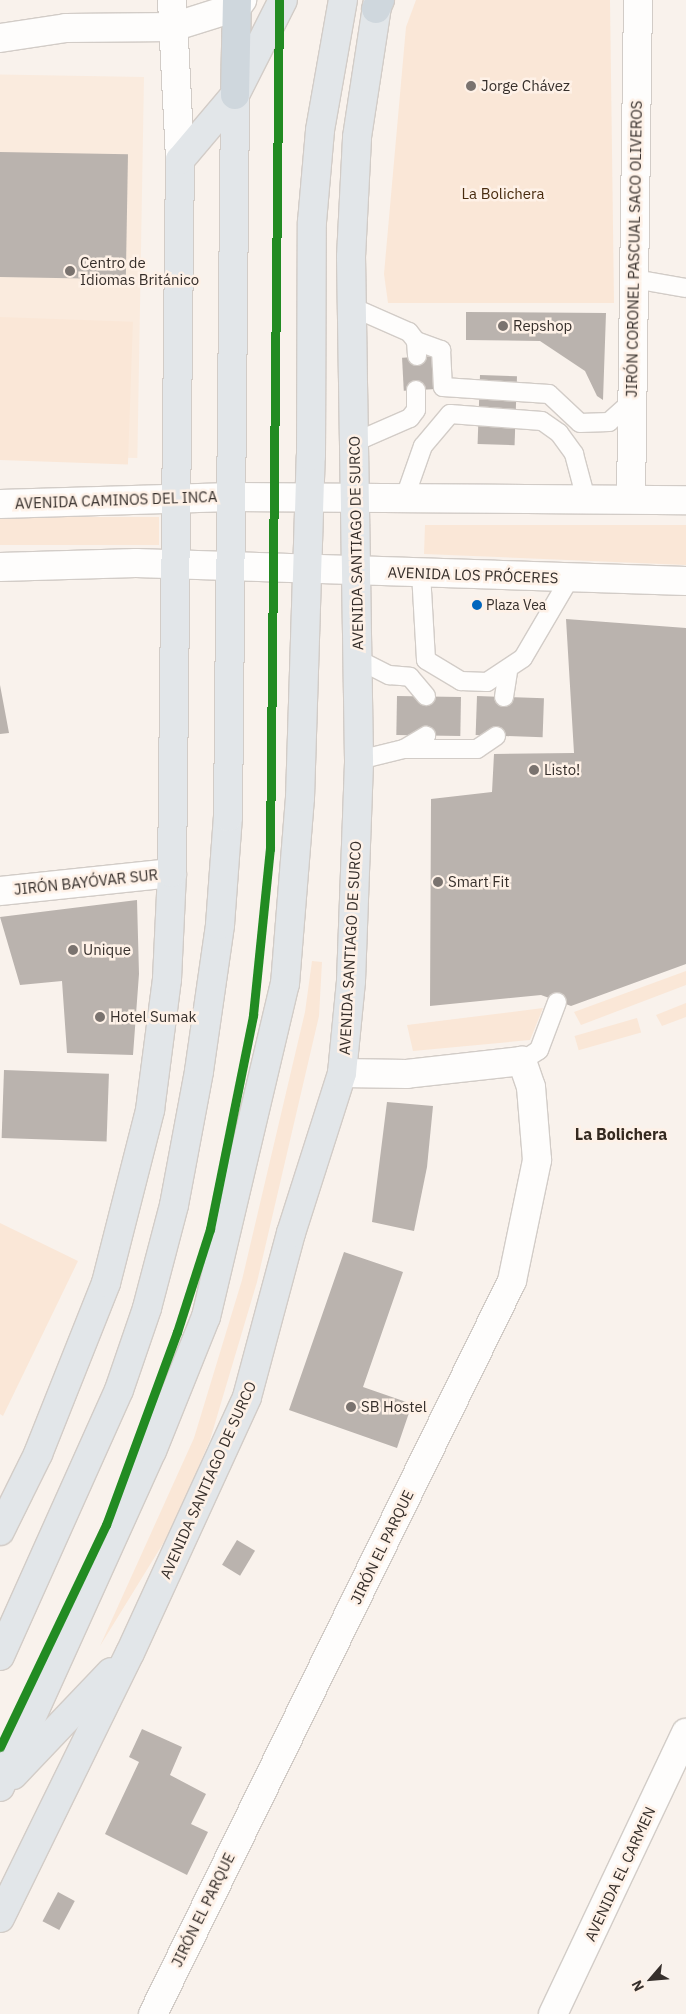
<!DOCTYPE html>
<meta charset="utf-8">
<style>
body{margin:0}
#map{position:relative;width:686px;height:2014px;overflow:hidden;background:#f9f2ec;font-family:"IBM Plex Sans",sans-serif}
div>[style]{position:absolute}
.built>*{inset:0;background:#faebde;transform-origin:0 0}
.green>*{inset:0;background:#fae7d7;transform-origin:0 0}
.building>*{inset:0;background:#bab3ae;transform-origin:0 0}
.roads{filter:drop-shadow(1px 0 #d2ccc7) drop-shadow(-1px 0 #d2ccc7) drop-shadow(0 1px #d2ccc7) drop-shadow(0 -1px #d2ccc7)}
.service>*{height:18px;margin:-9px;padding:0 9px;transform-origin:9px;border-radius:9px;background:#fefdfc}
.minor>*{height:28px;margin:-14px;padding:0 14px;transform-origin:14px;border-radius:14px;background:#fefdfc}
.tertiary>*{height:28px;margin:-14px;padding:0 14px;transform-origin:14px;border-radius:14px;background:#fefdfc}
.secondary>*{height:28px;margin:-14px;padding:0 14px;transform-origin:14px;border-radius:14px;background:#fefdfc}
.primary>*{height:28px;margin:-14px;padding:0 14px;transform-origin:14px;border-radius:14px;background:#e2e6e9}
.motorway>*{height:28px;margin:-14px;padding:0 14px;transform-origin:14px;border-radius:14px;background:#cfd7dd}
.metro-1>*{height:9px;margin:-4.5px;padding:0 4.5px;transform-origin:4.5px;border-radius:4.5px;background:#228b22}
.dots>*{width:14px;height:14px;translate:-50% -50%;box-sizing:border-box;border:2px solid #fef1e7;border-radius:50%}
span{translate:-50% -50%;white-space:nowrap;text-align:center;line-height:1.15;-webkit-text-stroke:5px #fef1e7;paint-order:stroke}
.bus-label{font-size:14px;color:#362f2b}
.left{translate:0 -50%;text-align:left}
.poi-label{font-size:15px;color:#362f2b}
.park-label{font-size:15px;color:#482b0e}
.street-label{font-size:15px;color:#362f2b}
.neighbourhood-label{font-size:16px;color:#352a20;font-weight:700}
.north{position:absolute;left:626px;top:1954px;width:50px;height:50px;-webkit-text-stroke:4px #fef1e7;paint-order:stroke;rotate:243deg;font-size:14px;font-weight:700;line-height:20px;text-align:center;color:#362f2b}
.north::after{content:'';display:block;margin:auto;width:18px;height:22px;background:#362f2b;clip-path:polygon(50% 0,100% 100%,50% 72%,0 100%)}
</style>
<div id="map">
<div class="built">
<div style="left:144px;top:77px;width:381px;height:144px;rotate:91deg"></div>
</div>
<div class="green">
<div style="clip-path:polygon(416px 0,610px 0,614px 303px,388px 303px,384px 274px,406px 27px)"></div>
<div style="left:0;top:317px;width:133px;height:143px;rotate:2deg"></div>
<div style="left:159px;top:517px;width:28px;height:159px;rotate:90deg"></div>
<div style="clip-path:polygon(425px 525px,686px 525px,686px 565px,424px 554px)"></div>
<div style="clip-path:polygon(312px 961px,322px 962px,319px 1016px,257px 1282px,210px 1440px,172px 1529px,100px 1646px,194px 1438px,242px 1280px,305px 1012px)"></div>
<div style="clip-path:polygon(686px 971px,686px 985px,581px 1025px,574px 1012px)"></div>
<div style="clip-path:polygon(686px 1003px,686px 1017px,662px 1026px,656px 1015px)"></div>
<div style="clip-path:polygon(543px 1008px,530px 1040px,413px 1051px,407px 1025px)"></div>
<div style="left:637px;top:1018px;width:15px;height:65px;rotate:74deg"></div>
<div style="clip-path:polygon(0 1223px,78px 1261px,3px 1416px,0 1414px)"></div>
</div>
<div class="building">
<div style="left:0;top:152px;width:128px;height:125px;rotate:1deg"></div>
<div style="clip-path:polygon(466px 312px,606px 313px,603px 400px,597px 396px,585px 371px,540px 341px,466px 340px)"></div>
<div style="left:435px;top:356px;width:33px;height:33px;rotate:87deg"></div>
<div style="left:480px;top:375px;width:37px;height:69px;rotate:2deg"></div>
<div style="clip-path:polygon(566px 619px,686px 628px,686px 964px,571px 1006px,541px 995px,430px 1006px,431px 799px,492px 792px,494px 754px,574px 753px)"></div>
<div style="clip-path:polygon(0 685px,9px 733px,0 734px)"></div>
<div style="left:397px;top:696px;width:64px;height:39px;rotate:1deg"></div>
<div style="left:477px;top:696px;width:67px;height:39px;rotate:2deg"></div>
<div style="clip-path:polygon(137px 900px,139px 974px,133px 1055px,67px 1053px,62px 981px,20px 985px,0 917px)"></div>
<div style="left:4px;top:1070px;width:105px;height:68px;rotate:2deg"></div>
<div style="clip-path:polygon(387px 1102px,433px 1106px,427px 1167px,414px 1231px,372px 1222px)"></div>
<div style="clip-path:polygon(344px 1252px,403px 1272px,363px 1387px,412px 1404px,397px 1448px,289px 1410px)"></div>
<div style="left:237px;top:1540px;width:21px;height:29px;rotate:31deg"></div>
<div style="clip-path:polygon(142px 1729px,182px 1747px,170px 1775px,206px 1794px,191px 1824px,208px 1832px,187px 1875px,105px 1834px,139px 1762px,129px 1757px)"></div>
<div style="left:58px;top:1892px;width:19px;height:33px;rotate:28deg"></div>
</div>
<div class="roads">
<div class="service">
<div style="left:634px;top:279px;width:53px;rotate:9.8deg"></div>
<div style="left:352px;top:307px;width:62px;rotate:23.7deg"></div>
<div style="left:409px;top:332px;width:11px;rotate:52deg"></div>
<div style="left:416px;top:341px;width:15px;rotate:86deg"></div>
<div style="left:416px;top:341px;width:27px;rotate:20deg"></div>
<div style="left:441px;top:350px;width:37px;rotate:87deg"></div>
<div style="left:443px;top:387px;width:106px;rotate:3.8deg"></div>
<div style="left:549px;top:394px;width:42px;rotate:43.1deg"></div>
<div style="left:580px;top:423px;width:29px;rotate:-2deg"></div>
<div style="left:609px;top:422px;width:30px;rotate:-42deg"></div>
<div style="left:355px;top:442px;width:60px;rotate:-23.6deg"></div>
<div style="left:410px;top:418px;width:10px;rotate:-53deg"></div>
<div style="left:416px;top:410px;width:20px;rotate:-90deg"></div>
<div style="left:405px;top:497px;width:54px;rotate:-70.6deg"></div>
<div style="left:423px;top:446px;width:42px;rotate:-49.8deg"></div>
<div style="left:450px;top:414px;width:92px;rotate:4.4deg"></div>
<div style="left:542px;top:421px;width:21px;rotate:35deg"></div>
<div style="left:559px;top:433px;width:26px;rotate:54deg"></div>
<div style="left:574px;top:454px;width:47px;rotate:75.1deg"></div>
<div style="left:421px;top:573px;width:87px;rotate:86.7deg"></div>
<div style="left:426px;top:660px;width:41px;rotate:31deg"></div>
<div style="left:461px;top:681px;width:26px;rotate:2deg"></div>
<div style="left:487px;top:682px;width:43px;rotate:-33.7deg"></div>
<div style="left:523px;top:658px;width:93px;rotate:-59.6deg"></div>
<div style="left:357px;top:659px;width:36px;rotate:27deg"></div>
<div style="left:389px;top:675px;width:21px;rotate:5deg"></div>
<div style="left:410px;top:677px;width:25px;rotate:50deg"></div>
<div style="left:504px;top:697px;width:25px;rotate:-81deg"></div>
<div style="left:404px;top:749px;width:73px"></div>
<div style="left:477px;top:749px;width:23px;rotate:-34deg"></div>
<div style="left:359px;top:760px;width:46px;rotate:-13.7deg"></div>
<div style="left:404px;top:749px;width:26px;rotate:-31deg"></div>
<div style="left:522px;top:1061px;width:20px;rotate:-33deg"></div>
<div style="left:539px;top:1050px;width:51px;rotate:-69.4deg"></div>
</div>
<div class="minor">
<div style="left:0;top:38px;width:67px;rotate:-8.6deg"></div>
<div style="left:66px;top:28px;width:107px;rotate:-0.5deg"></div>
<div style="left:173px;top:27px;width:67px;rotate:-17.4deg"></div>
<div style="left:237px;top:7px;width:9px;rotate:-54deg"></div>
<div style="left:631px;top:499px;width:499px;rotate:-89.2deg"></div>
<div style="left:0;top:891px;width:173px;rotate:-6deg"></div>
<div style="left:153px;top:2014px;width:816px;rotate:-63.91deg"></div>
<div style="left:512px;top:1281px;width:124px;rotate:-78.3deg"></div>
<div style="left:537px;top:1160px;width:73px;rotate:-94.7deg"></div>
<div style="left:531px;top:1087px;width:28px;rotate:-109deg"></div>
<div style="left:522px;top:1061px;width:116px;rotate:173.6deg"></div>
<div style="left:407px;top:1074px;width:65px;rotate:-179.1deg"></div>
<div style="left:553px;top:2014px;width:311px;rotate:-64.7deg"></div>
</div>
<div class="tertiary">
<div style="left:172px;top:0;width:160px;rotate:87.1deg"></div>
</div>
<div class="secondary">
<div style="left:0;top:504px;width:232px;rotate:-1.7deg"></div>
<div style="left:232px;top:497px;width:454px;rotate:0.4deg"></div>
<div style="left:0;top:567px;width:136px;rotate:-1.7deg"></div>
<div style="left:136px;top:563px;width:550px;rotate:1.87deg"></div>
</div>
<div class="primary">
<div style="left:0;top:1531px;width:86px;rotate:-63.7deg"></div>
<div style="left:38px;top:1454px;width:184px;rotate:-68.3deg"></div>
<div style="left:106px;top:1283px;width:179px;rotate:-75.7deg"></div>
<div style="left:150px;top:1110px;width:132px;rotate:-82.6deg"></div>
<div style="left:167px;top:979px;width:106px;rotate:-87.3deg"></div>
<div style="left:172px;top:873px;width:713px;rotate:-89.36deg"></div>
<div style="left:180px;top:160px;width:85px;rotate:-49.8deg"></div>
<div style="left:235px;top:95px;width:106px;rotate:-63.2deg"></div>
<div style="left:0;top:1656px;width:291px;rotate:-65.9deg"></div>
<div style="left:119px;top:1390px;width:87px;rotate:-71.1deg"></div>
<div style="left:147px;top:1308px;width:106px;rotate:-75.3deg"></div>
<div style="left:174px;top:1205px;width:136px;rotate:-79.4deg"></div>
<div style="left:199px;top:1071px;width:148px;rotate:-81.8deg"></div>
<div style="left:220px;top:925px;width:108px;rotate:-85.8deg"></div>
<div style="left:228px;top:817px;width:722px;rotate:-89.44deg"></div>
<div style="left:13px;top:1775px;width:142px;rotate:-46.4deg"></div>
<div style="left:0;top:1787px;width:369px;rotate:-65.7deg"></div>
<div style="left:152px;top:1451px;width:144px;rotate:-68.1deg"></div>
<div style="left:206px;top:1317px;width:342px;rotate:-76.7deg"></div>
<div style="left:285px;top:984px;width:187px;rotate:-85.4deg"></div>
<div style="left:300px;top:798px;width:342px;rotate:-88.2deg"></div>
<div style="left:311px;top:456px;width:234px;rotate:-89.8deg"></div>
<div style="left:312px;top:222px;width:92px;rotate:-85deg"></div>
<div style="left:320px;top:130px;width:132px;rotate:-80deg"></div>
<div style="left:0;top:1918px;width:295px;rotate:-63.9deg"></div>
<div style="left:130px;top:1653px;width:281px;rotate:-65.4deg"></div>
<div style="left:247px;top:1397px;width:170px;rotate:-75deg"></div>
<div style="left:291px;top:1233px;width:168px;rotate:-72.3deg"></div>
<div style="left:342px;top:1073px;width:92px;rotate:-84.4deg"></div>
<div style="left:351px;top:981px;width:221px;rotate:-87.9deg"></div>
<div style="left:359px;top:760px;width:503px;rotate:-90.91deg"></div>
<div style="left:351px;top:257px;width:120px;rotate:-87.1deg"></div>
<div style="left:357px;top:137px;width:139px;rotate:-81.3deg"></div>
</div>
<div class="motorway">
<div style="left:376px;top:9px;width:10px;rotate:-66deg"></div>
<div style="left:235px;top:95px;width:95px;rotate:-88.8deg"></div>
</div>
</div>
<div class="metro-1">
<div style="left:0;top:1747px;width:246px;rotate:-64.5deg"></div>
<div style="left:106px;top:1525px;width:206px;rotate:-69.8deg"></div>
<div style="left:177px;top:1332px;width:108px;rotate:-72.2deg"></div>
<div style="left:210px;top:1229px;width:218px;rotate:-78.6deg"></div>
<div style="left:253px;top:1015px;width:167px;rotate:-84.2deg"></div>
<div style="left:270px;top:849px;width:849px;rotate:-89.39deg"></div>
</div>
<div class="dots">
<div style="left:471px;top:86px;background:#7a736f"></div>
<div style="left:70px;top:271px;background:#7a736f"></div>
<div style="left:503px;top:326px;background:#7a736f"></div>
<div style="left:477px;top:605px;background:#0065bd"></div>
<div style="left:534px;top:770px;background:#7a736f"></div>
<div style="left:438px;top:882px;background:#7a736f"></div>
<div style="left:73px;top:950px;background:#7a736f"></div>
<div style="left:100px;top:1017px;background:#7a736f"></div>
<div style="left:351px;top:1407px;background:#7a736f"></div>
</div>
<div class="bus-label">
<span class="left" style="left:486px;top:605px">Plaza Vea</span>
</div>
<div class="poi-label">
<span class="left" style="left:481px;top:86px">Jorge Chávez</span>
<span class="left" style="left:80px;top:271px">Centro de<br>Idiomas Británico</span>
<span class="left" style="left:513px;top:326px">Repshop</span>
<span class="left" style="left:544px;top:770px">Listo!</span>
<span class="left" style="left:448px;top:882px">Smart Fit</span>
<span class="left" style="left:83px;top:950px">Unique</span>
<span class="left" style="left:110px;top:1017px">Hotel Sumak</span>
<span class="left" style="left:361px;top:1407px">SB Hostel</span>
</div>
<div class="park-label">
<span style="left:503px;top:194px">La Bolichera</span>
</div>
<div class="street-label">
<span style="left:634px;top:249px;rotate:-89deg">JIRÓN CORONEL PASCUAL SACO OLIVEROS</span>
<span style="left:116px;top:500px;rotate:-2deg">AVENIDA CAMINOS DEL INCA</span>
<span style="left:356px;top:543px;rotate:-91deg">AVENIDA SANTIAGO DE SURCO</span>
<span style="left:473px;top:575px;rotate:2deg">AVENIDA LOS PRÓCERES</span>
<span style="left:86px;top:882px;rotate:-6deg">JIRÓN BAYÓVAR SUR</span>
<span style="left:350px;top:948px;rotate:-87deg">AVENIDA SANTIAGO DE SURCO</span>
<span style="left:208px;top:1480px;rotate:-66deg">AVENIDA SANTIAGO DE SURCO</span>
<span style="left:382px;top:1547px;rotate:-64deg">JIRÓN EL PARQUE</span>
<span style="left:620px;top:1874px;rotate:-65deg">AVENIDA EL CARMEN</span>
<span style="left:203px;top:1910px;rotate:-64deg">JIRÓN EL PARQUE</span>
</div>
<div class="neighbourhood-label">
<span style="left:621px;top:1134px">La Bolichera</span>
</div>
<div class="north">N</div>
</div>
